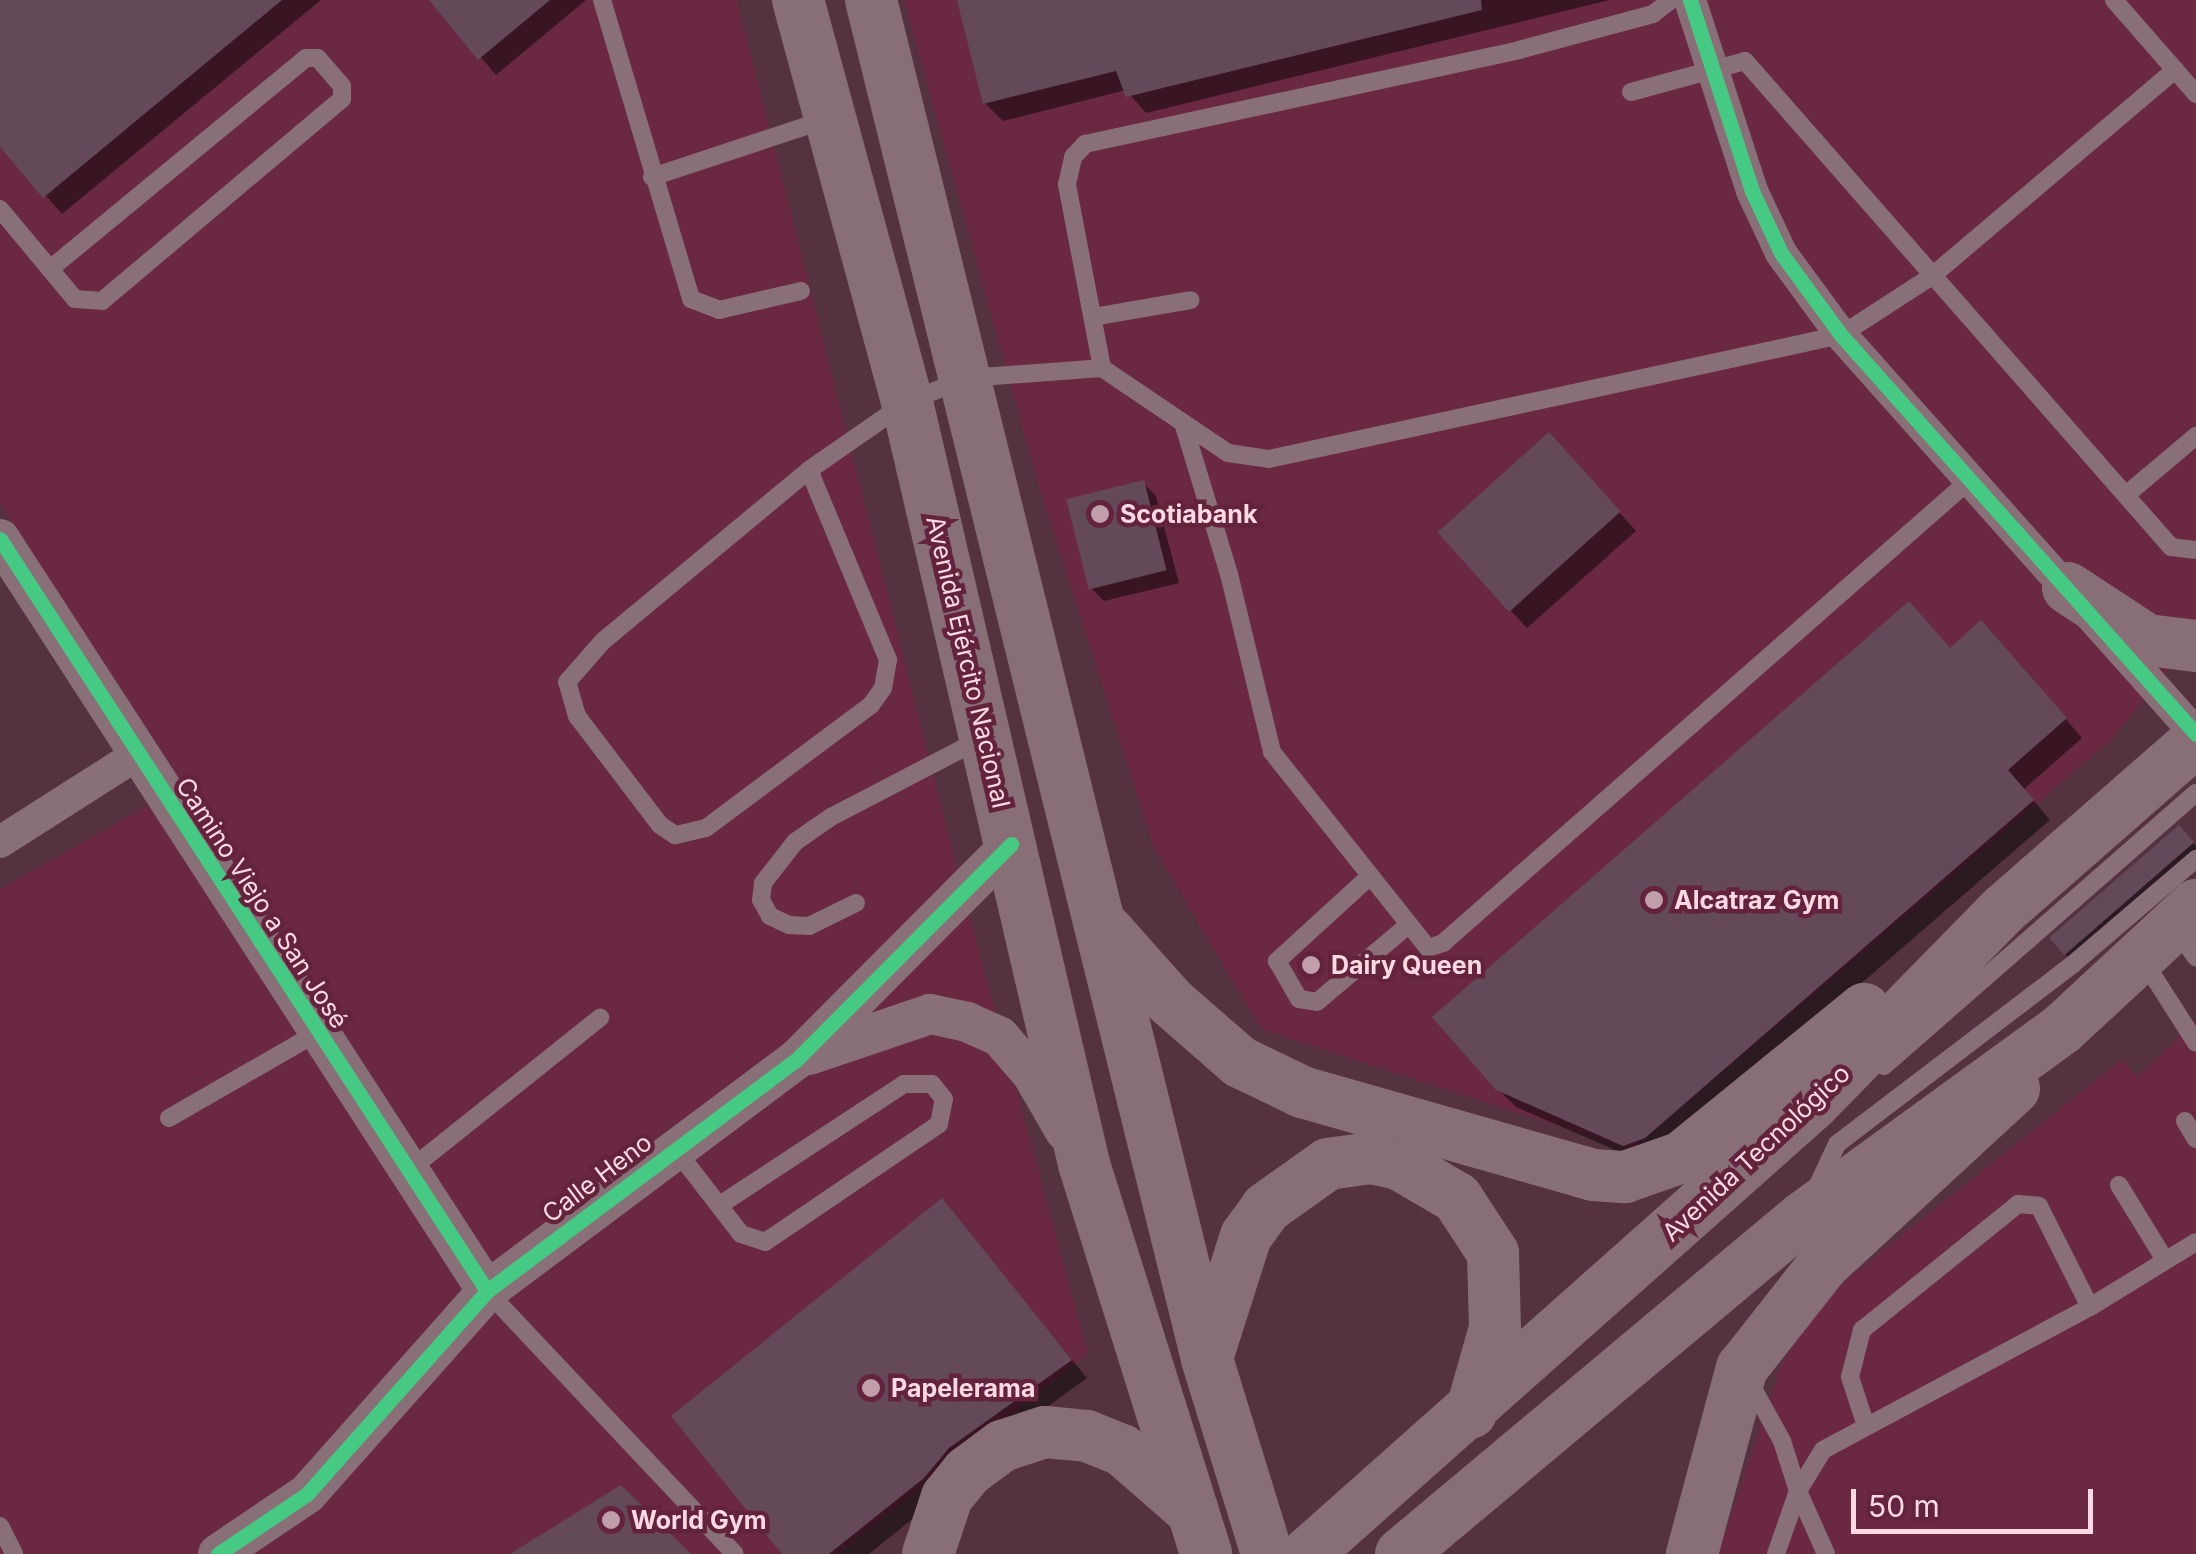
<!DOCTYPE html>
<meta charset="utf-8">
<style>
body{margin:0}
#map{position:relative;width:2196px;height:1554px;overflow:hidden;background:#543240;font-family:Inter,sans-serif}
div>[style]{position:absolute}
.built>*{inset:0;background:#6b2843}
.shadow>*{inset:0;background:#0007}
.building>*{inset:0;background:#644a59;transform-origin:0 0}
.service>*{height:18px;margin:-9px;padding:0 9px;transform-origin:9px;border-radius:9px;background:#886f78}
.minor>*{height:32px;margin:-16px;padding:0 16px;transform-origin:16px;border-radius:16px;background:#886f78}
.tertiary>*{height:40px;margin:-20px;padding:0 20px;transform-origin:20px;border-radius:20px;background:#886f78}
.primary>*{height:52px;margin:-26px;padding:0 26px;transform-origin:26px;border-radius:26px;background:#886e77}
.cycleway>*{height:15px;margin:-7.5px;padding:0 7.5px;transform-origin:7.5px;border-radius:7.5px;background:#46c982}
.dots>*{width:28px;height:28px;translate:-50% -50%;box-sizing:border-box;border:5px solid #63233d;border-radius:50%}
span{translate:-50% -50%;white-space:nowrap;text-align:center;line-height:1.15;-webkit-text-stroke:9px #63233d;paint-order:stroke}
.poi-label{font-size:25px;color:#fad9e3;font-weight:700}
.left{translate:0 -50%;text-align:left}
.street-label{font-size:25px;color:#fad9e3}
.scale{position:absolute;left:1851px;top:1489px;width:242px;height:45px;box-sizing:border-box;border:5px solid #fad9e3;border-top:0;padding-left:12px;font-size:30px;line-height:35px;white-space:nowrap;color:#fad9e3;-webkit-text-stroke:8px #63233d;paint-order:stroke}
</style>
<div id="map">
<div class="built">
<div style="clip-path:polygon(0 0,737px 0,967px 907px,1088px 1353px,838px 1554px,0 1554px,0 889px,175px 790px,0 503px)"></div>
<div style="clip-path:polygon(904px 0,2196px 0,2196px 635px,2111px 740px,1632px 1150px,1261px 1029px,1154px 848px,1038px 484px)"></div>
<div style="clip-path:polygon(2196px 1021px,2196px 1554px,1718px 1554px,1781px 1365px,1828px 1294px,2121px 1060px,2138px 1076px)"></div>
</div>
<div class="shadow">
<div style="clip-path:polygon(0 0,321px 0,62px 214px,0 143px)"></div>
<div style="clip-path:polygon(432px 0,586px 0,496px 75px)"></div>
<div style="clip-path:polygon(960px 0,1610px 0,1146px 113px,1126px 90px,1003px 121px,985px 103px)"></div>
<div style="clip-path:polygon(1567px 454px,1636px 531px,1527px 628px,1510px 610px)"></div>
<div style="clip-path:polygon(1143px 483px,1156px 496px,1179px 583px,1104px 601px,1091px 588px)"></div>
<div style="clip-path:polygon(1999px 641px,2082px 738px,2024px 789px,2050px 820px,1663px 1155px,1643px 1162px,1516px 1107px,1497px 1088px)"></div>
<div style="clip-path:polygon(2178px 828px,2196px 846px,2196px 864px,2078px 967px,2065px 954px)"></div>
<div style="clip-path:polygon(942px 1202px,1087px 1378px,967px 1465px,941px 1496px,869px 1554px,785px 1554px)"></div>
</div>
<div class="building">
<div style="clip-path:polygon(0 0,282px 0,43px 198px,0 147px)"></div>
<div style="clip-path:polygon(429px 0,550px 0,478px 60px)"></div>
<div style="clip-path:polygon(957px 0,1481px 0,1482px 10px,1126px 97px,1116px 71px,983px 104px)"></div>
<div style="left:1549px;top:432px;width:107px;height:150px;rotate:48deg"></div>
<div style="left:1144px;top:480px;width:93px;height:80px;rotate:76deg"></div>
<div style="clip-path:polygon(1909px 601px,1950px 648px,1981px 620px,2067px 718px,2008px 770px,2034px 800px,1645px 1138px,1623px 1146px,1496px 1090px,1432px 1017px)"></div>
<div style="left:2179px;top:825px;width:23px;height:172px;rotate:49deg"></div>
<div style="clip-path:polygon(942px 1198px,1072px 1360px,949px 1448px,924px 1478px,829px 1554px,782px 1554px,671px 1416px)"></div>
<div style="clip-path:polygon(621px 1485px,691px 1554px,510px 1554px)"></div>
</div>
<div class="service">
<div style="left:602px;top:0;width:312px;rotate:73.4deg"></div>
<div style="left:691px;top:299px;width:30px;rotate:21deg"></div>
<div style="left:719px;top:310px;width:84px;rotate:-13deg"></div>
<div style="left:2114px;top:0;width:125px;rotate:48.9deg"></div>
<div style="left:1631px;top:92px;width:118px;rotate:-15.2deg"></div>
<div style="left:1745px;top:61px;width:646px;rotate:48.76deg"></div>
<div style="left:2171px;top:547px;width:25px;rotate:7deg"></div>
<div style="left:652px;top:177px;width:184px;rotate:-18.3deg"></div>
<div style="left:0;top:209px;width:117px;rotate:50.2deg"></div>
<div style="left:75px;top:299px;width:27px;rotate:4deg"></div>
<div style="left:102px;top:301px;width:314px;rotate:-40.1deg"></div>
<div style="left:342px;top:99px;width:13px;rotate:-90deg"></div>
<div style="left:342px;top:86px;width:37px;rotate:-131deg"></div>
<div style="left:318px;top:58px;width:12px;rotate:180deg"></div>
<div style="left:306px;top:58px;width:332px;rotate:140.5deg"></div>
<div style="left:1093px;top:317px;width:99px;rotate:-9.8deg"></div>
<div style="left:1102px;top:368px;width:187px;rotate:-100.8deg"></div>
<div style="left:1067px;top:184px;width:28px;rotate:-77deg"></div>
<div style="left:1073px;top:157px;width:18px;rotate:-47deg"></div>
<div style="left:1085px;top:144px;width:444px;rotate:-12.2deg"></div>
<div style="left:1519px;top:50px;width:139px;rotate:-15deg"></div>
<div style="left:1653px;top:14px;width:23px;rotate:-38deg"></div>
<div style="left:1184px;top:426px;width:155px;rotate:73.1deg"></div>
<div style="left:1229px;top:574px;width:183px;rotate:76.4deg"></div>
<div style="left:1272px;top:752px;width:251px;rotate:51.5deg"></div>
<div style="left:1428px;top:948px;width:16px;rotate:-18deg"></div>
<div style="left:1443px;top:943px;width:704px;rotate:-41.32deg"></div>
<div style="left:809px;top:470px;width:206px;rotate:67.4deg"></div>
<div style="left:888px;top:660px;width:28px;rotate:100deg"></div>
<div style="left:883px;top:688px;width:21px;rotate:125deg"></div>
<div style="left:871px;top:705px;width:206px;rotate:143.3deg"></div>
<div style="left:706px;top:828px;width:32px;rotate:167deg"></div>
<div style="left:675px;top:835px;width:18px;rotate:-146deg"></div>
<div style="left:660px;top:825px;width:137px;rotate:-127.3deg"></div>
<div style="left:577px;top:716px;width:35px;rotate:-106deg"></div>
<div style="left:567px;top:682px;width:55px;rotate:-48.7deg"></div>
<div style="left:603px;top:641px;width:268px;rotate:-39.7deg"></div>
<div style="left:809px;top:470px;width:119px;rotate:-34.8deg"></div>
<div style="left:907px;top:402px;width:65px;rotate:-21.8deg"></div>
<div style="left:967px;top:378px;width:135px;rotate:-4.2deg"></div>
<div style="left:1102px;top:368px;width:152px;rotate:34deg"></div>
<div style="left:1228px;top:453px;width:41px;rotate:8.3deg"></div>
<div style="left:1269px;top:459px;width:585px;rotate:-12.23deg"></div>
<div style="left:1841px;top:335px;width:108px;rotate:-33deg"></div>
<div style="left:1932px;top:276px;width:319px;rotate:-40.3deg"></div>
<div style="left:2126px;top:495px;width:92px;rotate:-40.1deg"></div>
<div style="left:1369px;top:877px;width:125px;rotate:137.6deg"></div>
<div style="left:1277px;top:961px;width:44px;rotate:59.9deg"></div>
<div style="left:1299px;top:999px;width:18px;rotate:9deg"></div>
<div style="left:1317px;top:1002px;width:118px;rotate:-40.2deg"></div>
<div style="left:856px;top:903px;width:52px;rotate:153.9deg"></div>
<div style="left:809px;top:926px;width:20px;rotate:-177deg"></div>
<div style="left:789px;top:925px;width:21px;rotate:-155deg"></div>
<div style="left:770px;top:916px;width:18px;rotate:-119deg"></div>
<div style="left:761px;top:900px;width:17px;rotate:-83deg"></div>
<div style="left:763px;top:883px;width:52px;rotate:-52deg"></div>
<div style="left:795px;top:842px;width:44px;rotate:-34.8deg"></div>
<div style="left:831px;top:817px;width:169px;rotate:-27.5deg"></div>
<div style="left:2176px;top:929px;width:35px;rotate:55deg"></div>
<div style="left:2143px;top:960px;width:98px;rotate:57.4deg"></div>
<div style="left:1884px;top:1066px;width:415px;rotate:-41.2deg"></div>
<div style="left:169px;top:1118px;width:171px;rotate:-29.9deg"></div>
<div style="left:2185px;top:1121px;width:21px;rotate:59deg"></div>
<div style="left:676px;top:1150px;width:106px;rotate:52.3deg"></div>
<div style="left:741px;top:1234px;width:25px;rotate:18deg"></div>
<div style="left:765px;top:1242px;width:210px;rotate:-34.1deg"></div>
<div style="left:939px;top:1124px;width:25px;rotate:-79deg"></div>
<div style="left:944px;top:1099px;width:19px;rotate:-129deg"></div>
<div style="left:932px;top:1084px;width:28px;rotate:180deg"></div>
<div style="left:904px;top:1084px;width:220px;rotate:146.7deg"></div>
<div style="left:408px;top:1171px;width:246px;rotate:-38.6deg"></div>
<div style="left:2119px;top:1185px;width:88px;rotate:58.5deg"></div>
<div style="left:1815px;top:1191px;width:52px;rotate:-64.9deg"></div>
<div style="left:1837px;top:1144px;width:297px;rotate:-37.3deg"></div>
<div style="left:2073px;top:964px;width:162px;rotate:-40.5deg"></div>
<div style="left:487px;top:1291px;width:361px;rotate:46.7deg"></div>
<div style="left:1750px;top:1383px;width:66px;rotate:61.1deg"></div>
<div style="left:1782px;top:1441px;width:52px;rotate:72.3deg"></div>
<div style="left:1798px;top:1491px;width:48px;rotate:-58.6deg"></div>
<div style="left:1823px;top:1450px;width:303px;rotate:-28.2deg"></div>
<div style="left:2090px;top:1307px;width:124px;rotate:-31.5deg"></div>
<div style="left:1866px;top:1426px;width:52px;rotate:-108.1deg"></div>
<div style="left:1850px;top:1377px;width:49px;rotate:-75.7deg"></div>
<div style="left:1862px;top:1330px;width:201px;rotate:-38.9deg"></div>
<div style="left:2018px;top:1204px;width:21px;rotate:5deg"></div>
<div style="left:2039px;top:1206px;width:113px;rotate:63.2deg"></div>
<div style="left:1798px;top:1491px;width:69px;rotate:66deg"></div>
<div style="left:0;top:1526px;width:31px;rotate:63deg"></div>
<div style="left:1776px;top:1554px;width:67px;rotate:-70.8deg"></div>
</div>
<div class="minor">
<div style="left:1690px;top:0;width:201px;rotate:72deg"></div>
<div style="left:1752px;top:191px;width:68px;rotate:64.9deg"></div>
<div style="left:1781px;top:253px;width:102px;rotate:53.8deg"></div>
<div style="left:1841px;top:335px;width:534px;rotate:48.34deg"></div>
<div style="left:0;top:842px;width:160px;rotate:-32.5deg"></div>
</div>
<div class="tertiary">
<div style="left:0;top:539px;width:896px;rotate:57.07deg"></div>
<div style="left:809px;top:1055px;width:128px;rotate:-18.7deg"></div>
<div style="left:930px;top:1014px;width:38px;rotate:12deg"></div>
<div style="left:967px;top:1022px;width:36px;rotate:24deg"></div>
<div style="left:1000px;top:1037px;width:49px;rotate:49.1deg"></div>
<div style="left:1032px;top:1074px;width:66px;rotate:59.9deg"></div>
<div style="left:218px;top:1554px;width:107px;rotate:-34deg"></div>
<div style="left:307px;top:1494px;width:271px;rotate:-48.4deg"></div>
<div style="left:487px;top:1291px;width:386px;rotate:-36.8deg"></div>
<div style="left:796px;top:1060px;width:305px;rotate:-45.1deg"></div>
</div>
<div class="primary">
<div style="left:798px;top:0;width:417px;rotate:74.8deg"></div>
<div style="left:907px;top:402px;width:782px;rotate:76.92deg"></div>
<div style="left:1084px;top:1164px;width:409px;rotate:72.6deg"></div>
<div style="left:871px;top:0;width:1400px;rotate:76.11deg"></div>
<div style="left:1207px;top:1359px;width:204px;rotate:72.9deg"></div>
<div style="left:2068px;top:588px;width:95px;rotate:33.4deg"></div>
<div style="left:2147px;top:640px;width:49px;rotate:7deg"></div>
<div style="left:1107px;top:930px;width:95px;rotate:48.4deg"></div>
<div style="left:1170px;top:1001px;width:93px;rotate:41.1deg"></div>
<div style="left:1240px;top:1062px;width:69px;rotate:25.8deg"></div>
<div style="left:1302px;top:1092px;width:303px;rotate:15.9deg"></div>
<div style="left:1593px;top:1175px;width:32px;rotate:4deg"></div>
<div style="left:1625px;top:1177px;width:60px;rotate:-19.3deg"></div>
<div style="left:1682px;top:1157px;width:235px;rotate:-39.1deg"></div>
<div style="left:1207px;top:1358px;width:128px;rotate:-72.3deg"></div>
<div style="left:1246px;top:1236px;width:34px;rotate:-54deg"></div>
<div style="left:1266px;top:1208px;width:76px;rotate:-35.4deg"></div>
<div style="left:1328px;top:1164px;width:43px;rotate:-7.9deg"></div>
<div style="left:1371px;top:1158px;width:29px;rotate:12deg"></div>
<div style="left:1399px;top:1164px;width:67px;rotate:30.4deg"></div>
<div style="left:1457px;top:1198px;width:66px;rotate:56.8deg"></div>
<div style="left:1493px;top:1253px;width:75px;rotate:88.5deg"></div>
<div style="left:1495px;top:1328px;width:88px;rotate:105.8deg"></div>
<div style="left:928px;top:1554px;width:60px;rotate:-71.6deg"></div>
<div style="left:947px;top:1497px;width:32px;rotate:-51deg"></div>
<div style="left:967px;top:1472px;width:44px;rotate:-36.6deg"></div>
<div style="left:1002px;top:1446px;width:45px;rotate:-18deg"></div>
<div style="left:1045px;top:1432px;width:42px;rotate:5.4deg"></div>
<div style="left:1087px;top:1436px;width:38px;rotate:22deg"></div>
<div style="left:1122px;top:1450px;width:91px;rotate:41deg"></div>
<div style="left:1307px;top:1554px;width:676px;rotate:-41.64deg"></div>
<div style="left:1812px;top:1105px;width:273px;rotate:-45.6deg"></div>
<div style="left:2003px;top:910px;width:257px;rotate:-41.2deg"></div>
<div style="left:1401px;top:1554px;width:523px;rotate:-39.96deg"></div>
<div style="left:1802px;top:1218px;width:321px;rotate:-36deg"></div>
<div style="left:2062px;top:1029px;width:183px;rotate:-42.8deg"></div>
<div style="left:1692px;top:1554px;width:193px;rotate:-75deg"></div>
<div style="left:1742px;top:1368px;width:131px;rotate:-51.8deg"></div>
<div style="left:1823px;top:1265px;width:260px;rotate:-42.7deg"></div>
</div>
<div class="cycleway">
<div style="left:1690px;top:0;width:201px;rotate:72deg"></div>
<div style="left:1752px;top:191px;width:68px;rotate:64.9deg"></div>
<div style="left:1781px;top:253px;width:102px;rotate:53.8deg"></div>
<div style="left:1841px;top:335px;width:534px;rotate:48.34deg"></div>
<div style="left:0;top:539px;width:896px;rotate:57.07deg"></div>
<div style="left:218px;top:1554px;width:107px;rotate:-34deg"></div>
<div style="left:307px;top:1494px;width:271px;rotate:-48.4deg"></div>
<div style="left:487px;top:1291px;width:386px;rotate:-36.8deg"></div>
<div style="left:796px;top:1060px;width:305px;rotate:-45.1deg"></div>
</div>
<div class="dots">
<div style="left:1100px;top:514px;background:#c09faa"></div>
<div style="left:1654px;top:900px;background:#c09faa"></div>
<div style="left:1311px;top:965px;background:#c09faa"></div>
<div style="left:871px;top:1388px;background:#c09faa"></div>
<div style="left:611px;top:1520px;background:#c09faa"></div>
</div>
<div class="poi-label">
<span class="left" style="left:1120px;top:514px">Scotiabank</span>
<span class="left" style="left:1674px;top:900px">Alcatraz Gym</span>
<span class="left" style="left:1331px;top:965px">Dairy Queen</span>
<span class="left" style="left:891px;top:1388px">Papelerama</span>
<span class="left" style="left:631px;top:1520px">World Gym</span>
</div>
<div class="street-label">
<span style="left:968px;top:662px;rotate:77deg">Avenida Ejército Nacional</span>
<span style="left:262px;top:903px;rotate:57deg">Camino Viejo a San José</span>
<span style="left:1756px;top:1153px;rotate:-43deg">Avenida Tecnológico</span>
<span style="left:597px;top:1178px;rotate:-37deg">Calle Heno</span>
</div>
<div class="scale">50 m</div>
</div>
